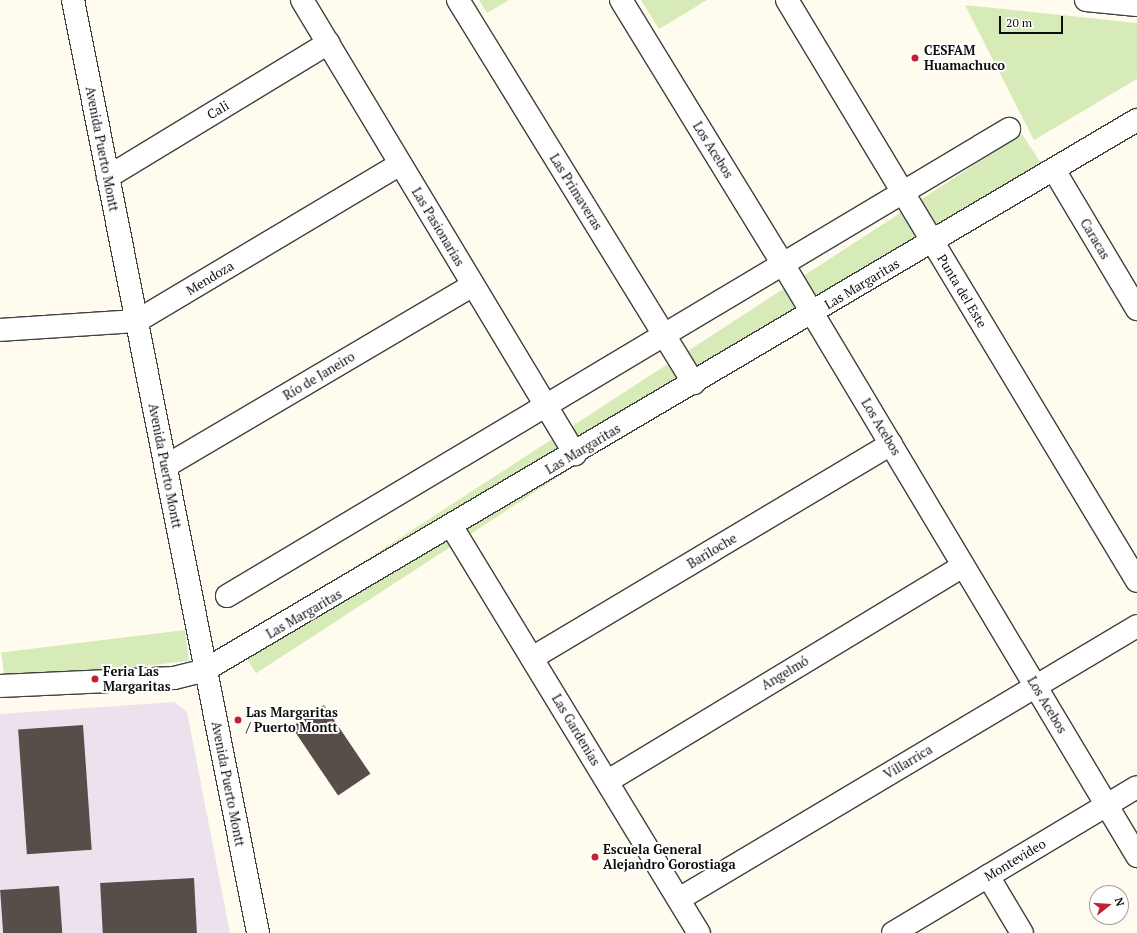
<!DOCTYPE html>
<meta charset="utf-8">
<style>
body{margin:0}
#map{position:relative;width:1137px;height:933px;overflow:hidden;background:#fffbef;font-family:"PT Serif",serif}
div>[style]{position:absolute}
.industrial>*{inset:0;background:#ebe2ed}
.green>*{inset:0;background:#d6ebb7;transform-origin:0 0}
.building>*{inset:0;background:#574e4a;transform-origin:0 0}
.roads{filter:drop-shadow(1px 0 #414141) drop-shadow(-1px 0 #414141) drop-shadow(0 1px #414141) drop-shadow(0 -1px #414141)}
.minor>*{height:22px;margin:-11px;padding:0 11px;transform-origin:11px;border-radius:11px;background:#fff}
.dots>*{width:11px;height:11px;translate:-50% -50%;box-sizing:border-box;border:2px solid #fff;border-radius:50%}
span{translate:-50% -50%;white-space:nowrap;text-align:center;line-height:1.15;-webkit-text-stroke:4px #fff;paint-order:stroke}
.poi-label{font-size:13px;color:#0e0e0e;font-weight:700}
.left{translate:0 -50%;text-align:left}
.street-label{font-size:13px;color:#0e0e0e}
.north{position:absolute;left:1089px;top:885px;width:40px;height:40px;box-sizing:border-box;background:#fff;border:1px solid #9f9f9f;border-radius:50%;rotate:73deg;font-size:11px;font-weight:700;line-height:16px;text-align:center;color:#0e0e0e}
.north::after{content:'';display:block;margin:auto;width:14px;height:18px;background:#c42033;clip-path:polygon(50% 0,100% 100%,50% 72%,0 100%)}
.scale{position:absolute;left:999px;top:16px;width:64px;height:18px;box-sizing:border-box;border:2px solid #0e0e0e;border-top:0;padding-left:5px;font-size:12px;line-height:14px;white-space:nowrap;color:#0e0e0e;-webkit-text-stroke:3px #fff;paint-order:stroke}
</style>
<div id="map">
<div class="industrial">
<div style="clip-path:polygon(175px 702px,187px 712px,230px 933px,0 933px,0 714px)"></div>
</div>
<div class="green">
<div style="clip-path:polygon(479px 0,509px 0,487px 13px)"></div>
<div style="clip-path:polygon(641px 0,707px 0,659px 29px)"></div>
<div style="clip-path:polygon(965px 5px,1137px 23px,1137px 79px,1034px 140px)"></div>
<div style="left:1022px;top:134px;width:35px;height:936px;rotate:57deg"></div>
<div style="left:185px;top:630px;width:31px;height:185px;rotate:83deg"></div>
</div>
<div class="building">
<div style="left:324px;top:705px;width:83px;height:39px;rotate:56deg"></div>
<div style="left:83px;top:725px;width:125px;height:65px;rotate:86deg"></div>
<div style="left:194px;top:878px;width:55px;height:94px;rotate:87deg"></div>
<div style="left:59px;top:886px;width:47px;height:59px;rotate:86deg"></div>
</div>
<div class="roads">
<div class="minor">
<div style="left:73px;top:0;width:951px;rotate:78.78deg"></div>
<div style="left:302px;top:0;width:530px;rotate:58.98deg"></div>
<div style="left:458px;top:0;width:450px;rotate:58.4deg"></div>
<div style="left:621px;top:0;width:310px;rotate:58.5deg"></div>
<div style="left:783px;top:264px;width:690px;rotate:59.12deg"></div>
<div style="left:787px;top:0;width:678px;rotate:58.93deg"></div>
<div style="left:1086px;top:0;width:51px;rotate:5.6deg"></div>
<div style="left:1054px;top:170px;width:162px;rotate:59.2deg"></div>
<div style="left:108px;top:177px;width:258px;rotate:-31.3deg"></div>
<div style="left:0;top:330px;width:137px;rotate:-3.8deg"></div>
<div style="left:137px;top:321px;width:306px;rotate:-30.8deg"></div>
<div style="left:166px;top:466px;width:356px;rotate:-30.5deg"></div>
<div style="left:452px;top:527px;width:475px;rotate:58.7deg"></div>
<div style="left:227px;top:596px;width:911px;rotate:-30.85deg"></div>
<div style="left:532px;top:658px;width:418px;rotate:-30.8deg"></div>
<div style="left:0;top:686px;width:174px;rotate:-2.6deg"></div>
<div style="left:174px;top:678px;width:32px;rotate:-14deg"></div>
<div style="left:205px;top:670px;width:1082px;rotate:-30.55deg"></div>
<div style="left:608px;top:781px;width:415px;rotate:-31.2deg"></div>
<div style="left:988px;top:876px;width:66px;rotate:59.2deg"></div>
<div style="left:679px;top:899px;width:533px;rotate:-30.8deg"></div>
<div style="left:893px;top:933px;width:284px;rotate:-30.9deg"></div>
</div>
</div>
<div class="dots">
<div style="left:915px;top:58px;background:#c42033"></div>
<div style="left:95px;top:679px;background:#c42033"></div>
<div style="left:238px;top:720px;background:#c42033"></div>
<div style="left:595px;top:857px;background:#c42033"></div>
</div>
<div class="poi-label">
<span class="left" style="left:924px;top:58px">CESFAM<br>Huamachuco</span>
<span class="left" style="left:103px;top:679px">Feria Las<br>Margaritas</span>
<span class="left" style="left:246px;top:720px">Las Margaritas<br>/ Puerto Montt</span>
<span class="left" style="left:603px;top:857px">Escuela General<br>Alejandro Gorostiaga</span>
</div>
<div class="street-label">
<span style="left:218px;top:110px;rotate:-31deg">Cali</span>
<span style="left:102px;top:149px;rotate:79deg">Avenida Puerto Montt</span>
<span style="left:713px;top:150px;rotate:58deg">Los Acebos</span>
<span style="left:576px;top:192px;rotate:58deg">Las Primaveras</span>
<span style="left:438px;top:227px;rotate:59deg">Las Pasionarias</span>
<span style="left:1095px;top:239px;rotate:59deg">Caracas</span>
<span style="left:210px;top:278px;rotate:-31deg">Mendoza</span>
<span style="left:862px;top:284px;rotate:-31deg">Las Margaritas</span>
<span style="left:962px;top:291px;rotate:59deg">Punta del Este</span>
<span style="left:319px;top:376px;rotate:-31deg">Río de Janeiro</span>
<span style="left:881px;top:427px;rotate:59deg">Los Acebos</span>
<span style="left:583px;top:449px;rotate:-31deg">Las Margaritas</span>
<span style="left:165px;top:466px;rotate:79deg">Avenida Puerto Montt</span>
<span style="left:712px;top:551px;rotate:-31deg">Bariloche</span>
<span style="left:304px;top:614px;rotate:-30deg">Las Margaritas</span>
<span style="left:785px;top:673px;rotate:-31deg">Angelmó</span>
<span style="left:1047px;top:705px;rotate:59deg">Los Acebos</span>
<span style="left:576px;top:730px;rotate:59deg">Las Gardenias</span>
<span style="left:908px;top:762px;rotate:-31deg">Villarrica</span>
<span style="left:228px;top:784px;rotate:79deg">Avenida Puerto Montt</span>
<span style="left:1015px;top:860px;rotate:-31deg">Montevideo</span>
</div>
<div class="north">N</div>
<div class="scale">20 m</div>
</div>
